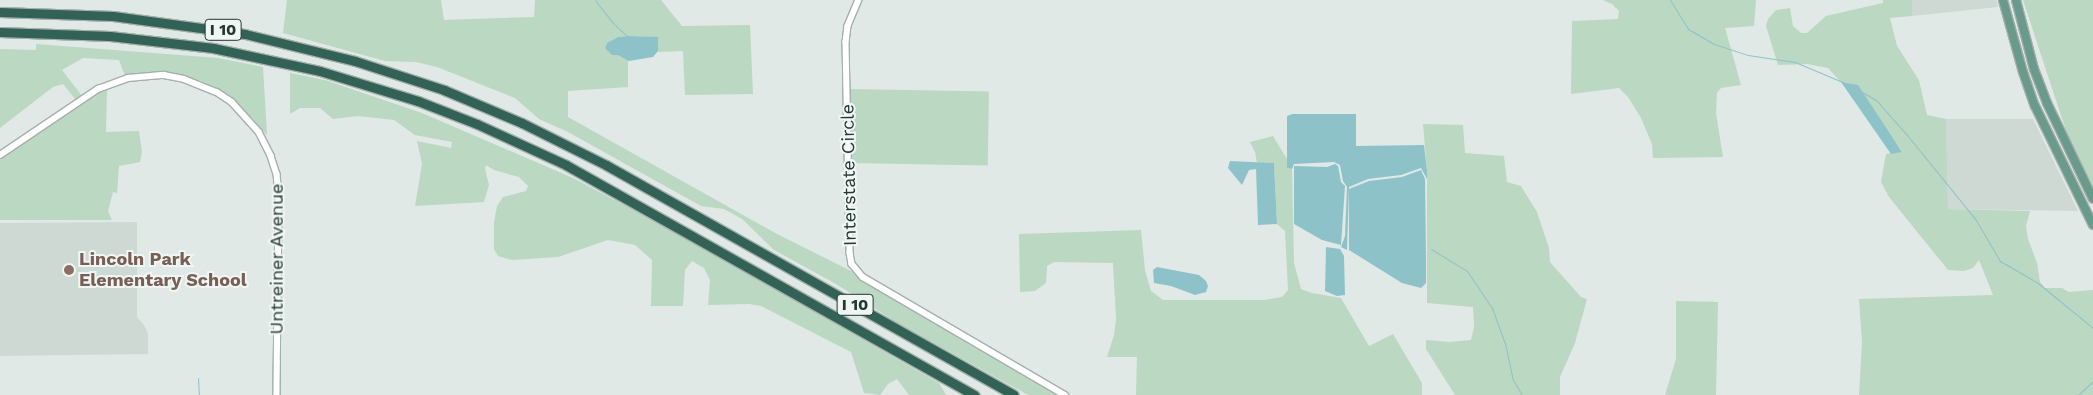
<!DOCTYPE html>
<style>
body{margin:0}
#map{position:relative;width:2093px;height:395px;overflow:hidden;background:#e0e9e5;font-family:"Work Sans",sans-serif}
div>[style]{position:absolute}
.built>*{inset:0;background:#cfd9d4}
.green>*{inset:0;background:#bbd8c2;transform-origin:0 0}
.water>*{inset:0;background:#8ec2c9}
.stream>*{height:1px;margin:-0.5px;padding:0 0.5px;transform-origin:0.5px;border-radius:0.5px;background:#8ec2c9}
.roads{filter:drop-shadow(1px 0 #a4b0ab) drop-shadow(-1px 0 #a4b0ab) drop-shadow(0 1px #a4b0ab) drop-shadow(0 -1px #a4b0ab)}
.minor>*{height:5.5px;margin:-2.75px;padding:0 2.75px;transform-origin:2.75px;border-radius:2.75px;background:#fff}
.major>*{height:8px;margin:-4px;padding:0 4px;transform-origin:4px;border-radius:4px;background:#699a8b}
.highway>*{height:9px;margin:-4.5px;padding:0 4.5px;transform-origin:4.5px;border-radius:4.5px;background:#326155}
.dots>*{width:14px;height:14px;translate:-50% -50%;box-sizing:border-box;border:2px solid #f0f6f3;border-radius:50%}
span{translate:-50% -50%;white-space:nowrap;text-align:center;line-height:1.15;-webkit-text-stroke:4px #f0f6f3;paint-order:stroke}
.shield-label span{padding:1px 4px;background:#f0f6f3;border:1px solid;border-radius:4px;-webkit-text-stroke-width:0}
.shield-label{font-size:16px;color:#233831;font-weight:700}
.street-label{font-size:18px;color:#233831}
.education-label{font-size:18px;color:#785e54;font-weight:700}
.left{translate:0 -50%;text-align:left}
</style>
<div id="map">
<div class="built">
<div style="clip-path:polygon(1912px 0,1997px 0,1998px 7px,1912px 16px)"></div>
<div style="clip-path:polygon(1946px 119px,2033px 119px,2078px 211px,1948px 209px)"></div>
<div style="clip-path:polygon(137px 222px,137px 317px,144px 325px,148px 334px,148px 354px,0 356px,0 223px)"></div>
</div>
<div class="green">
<div style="clip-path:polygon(287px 0,441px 0,444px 20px,534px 17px,535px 0,661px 0,682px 26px,750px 25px,753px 94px,685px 95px,683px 51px,658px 52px,650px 37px,629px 36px,618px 37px,607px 43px,605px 48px,628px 60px,628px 87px,568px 91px,568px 117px,777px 234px,851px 271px,920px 315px,1060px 395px,1028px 395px,896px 322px,836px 284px,774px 250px,742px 219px,724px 209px,701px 206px,568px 132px,539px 119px,515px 98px,437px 67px,416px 62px,385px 61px,283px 33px)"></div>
<div style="clip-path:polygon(1603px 0,1756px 0,1754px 26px,1725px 28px,1741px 85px,1721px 88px,1717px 93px,1716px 113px,1723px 157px,1653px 158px,1652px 144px,1641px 118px,1628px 97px,1619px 88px,1571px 94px,1572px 21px,1618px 19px,1619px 11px,1612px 4px)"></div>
<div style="clip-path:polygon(1883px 0,1912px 0,1912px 16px,1890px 18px,1897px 46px,1919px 80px,1927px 115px,1946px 119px,1948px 209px,2030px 211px,2026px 226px,2028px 239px,2037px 263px,2040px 282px,2045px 288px,2062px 288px,2069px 292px,2093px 290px,2093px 395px,1859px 395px,1862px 342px,1859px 299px,1993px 295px,1979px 260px,1973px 268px,1964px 271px,1948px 270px,1889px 197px,1881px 182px,1886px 154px,1902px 151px,1848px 83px,1841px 82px,1828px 68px,1807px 64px,1778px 65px,1766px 26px,1768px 19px,1776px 10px,1790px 8px,1793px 26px,1801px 33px,1807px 33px,1826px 16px,1883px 3px)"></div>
<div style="clip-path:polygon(2023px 0,2093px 0,2093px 187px,2070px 143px)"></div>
<div style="clip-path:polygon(36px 44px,218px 58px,263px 67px,267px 135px,233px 100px,201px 81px,164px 72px,125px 76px,119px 60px,83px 58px,62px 70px,82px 96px,76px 100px,63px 84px,53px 87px,0 128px,0 49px,36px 50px)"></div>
<div style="clip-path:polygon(290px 73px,325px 80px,422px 113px,573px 178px,666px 227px,939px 383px,946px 395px,909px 395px,897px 379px,888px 384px,880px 395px,864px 393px,851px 352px,761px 306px,749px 304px,708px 305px,710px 280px,704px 268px,692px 261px,685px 270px,683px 306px,651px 306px,652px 260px,635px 245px,608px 240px,558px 257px,512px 260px,498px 256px,494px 249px,494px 222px,497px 206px,503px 197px,526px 191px,528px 186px,519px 177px,494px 170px,486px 165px,485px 169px,489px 185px,484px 202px,415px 206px,422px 164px,417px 141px,451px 148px,452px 142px,415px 135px,394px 120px,358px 116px,333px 119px,320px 108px,300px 108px,290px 114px)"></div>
<div style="clip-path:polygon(107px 88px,106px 132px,139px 131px,142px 152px,140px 162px,119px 166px,117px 193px,113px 192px,108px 211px,112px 220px,0 220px,0 158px)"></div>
<div style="left:850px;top:89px;width:139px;height:74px;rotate:1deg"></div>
<div style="clip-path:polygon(1423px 124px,1463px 125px,1465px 153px,1504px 156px,1507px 182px,1521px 186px,1537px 212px,1549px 248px,1550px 262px,1581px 297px,1587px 299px,1575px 343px,1560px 377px,1560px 395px,1455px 395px,1426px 349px,1426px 340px,1450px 342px,1471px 340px,1474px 327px,1473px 307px,1427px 303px,1427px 170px)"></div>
<div style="clip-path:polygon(1273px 136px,1287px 159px,1287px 168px,1292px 169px,1294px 263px,1301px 289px,1312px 293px,1341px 298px,1369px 346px,1393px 334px,1422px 383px,1422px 395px,1136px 395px,1137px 357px,1107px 357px,1114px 335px,1116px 319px,1113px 263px,1054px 262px,1047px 266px,1046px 283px,1035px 291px,1020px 292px,1019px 234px,1141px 230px,1145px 270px,1151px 291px,1163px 300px,1264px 300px,1282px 297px,1288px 290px,1285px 231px,1277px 224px,1274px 163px,1257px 163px,1255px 152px,1250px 142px)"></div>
<div style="clip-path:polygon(1676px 301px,1718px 302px,1716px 395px,1665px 395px,1676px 359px)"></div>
</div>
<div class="water">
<div style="clip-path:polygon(629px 36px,658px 37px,658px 51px,653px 57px,629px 61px,618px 55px,612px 55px,605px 48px,607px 43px,618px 37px)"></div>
<div style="clip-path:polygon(1841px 82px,1858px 85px,1902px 152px,1891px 154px)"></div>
<div style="clip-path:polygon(1292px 114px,1356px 114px,1356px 146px,1424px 145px,1427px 170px,1427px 196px,1427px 179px,1421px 168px,1401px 175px,1368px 179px,1349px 187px,1347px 250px,1341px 247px,1345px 236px,1347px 187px,1343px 181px,1340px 165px,1334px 162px,1294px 164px,1292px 169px,1287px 168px,1287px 116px)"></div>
<div style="clip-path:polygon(1230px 161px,1274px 163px,1277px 224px,1258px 225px,1256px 169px,1249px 170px,1242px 185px,1228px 168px)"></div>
<div style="clip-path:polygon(1335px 164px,1338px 166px,1341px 182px,1345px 186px,1341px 245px,1322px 240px,1294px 224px,1294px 166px,1327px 167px)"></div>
<div style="clip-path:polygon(1421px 170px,1425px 179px,1426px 258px,1426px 283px,1421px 288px,1402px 283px,1349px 250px,1349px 189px,1369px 181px,1402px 177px)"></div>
<div style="clip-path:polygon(1326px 247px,1340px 249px,1344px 256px,1345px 295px,1337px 296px,1325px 291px)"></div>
<div style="clip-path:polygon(1157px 267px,1199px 275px,1206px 281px,1208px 286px,1206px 292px,1195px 295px,1171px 286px,1154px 283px,1153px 270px)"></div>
</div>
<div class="stream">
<div style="left:595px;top:0;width:29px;rotate:52deg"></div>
<div style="left:613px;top:23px;width:21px;rotate:43deg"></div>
<div style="left:1670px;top:0;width:34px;rotate:58deg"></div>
<div style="left:1688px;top:29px;width:30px;rotate:30deg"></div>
<div style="left:1714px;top:44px;width:36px;rotate:18deg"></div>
<div style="left:1748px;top:55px;width:48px;rotate:8.5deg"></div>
<div style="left:1795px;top:62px;width:54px;rotate:22.8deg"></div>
<div style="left:1862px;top:92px;width:16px;rotate:30deg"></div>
<div style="left:1876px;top:100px;width:47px;rotate:48.5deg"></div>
<div style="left:1907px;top:135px;width:109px;rotate:50.9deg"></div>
<div style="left:1976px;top:220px;width:48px;rotate:59.7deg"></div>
<div style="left:2000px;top:261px;width:44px;rotate:30.1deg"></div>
<div style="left:2038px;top:283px;width:71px;rotate:39.3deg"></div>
<div style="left:1431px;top:249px;width:42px;rotate:31.4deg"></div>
<div style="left:1467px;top:271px;width:45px;rotate:56deg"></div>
<div style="left:1492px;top:308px;width:37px;rotate:70deg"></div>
<div style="left:1505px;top:343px;width:38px;rotate:78deg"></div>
<div style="left:1513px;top:380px;width:17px;rotate:59deg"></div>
<div style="left:198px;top:378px;width:17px;rotate:87deg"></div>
<div style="left:2078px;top:395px;width:21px;rotate:-43deg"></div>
</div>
<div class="roads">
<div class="minor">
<div style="left:859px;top:0;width:28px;rotate:113deg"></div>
<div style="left:848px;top:26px;width:16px;rotate:97deg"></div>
<div style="left:846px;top:42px;width:211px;rotate:88.9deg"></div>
<div style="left:850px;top:253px;width:11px;rotate:80deg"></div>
<div style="left:852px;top:264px;width:17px;rotate:50deg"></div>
<div style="left:863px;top:277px;width:234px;rotate:30.3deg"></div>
<div style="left:0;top:155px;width:118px;rotate:-34deg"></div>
<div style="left:98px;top:89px;width:32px;rotate:-20deg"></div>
<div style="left:128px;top:78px;width:36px;rotate:-5deg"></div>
<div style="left:164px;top:75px;width:20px;rotate:11deg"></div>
<div style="left:184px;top:79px;width:35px;rotate:22deg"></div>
<div style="left:217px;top:92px;width:18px;rotate:34deg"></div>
<div style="left:232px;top:102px;width:40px;rotate:48deg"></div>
<div style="left:259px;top:132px;width:27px;rotate:63deg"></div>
<div style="left:271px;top:156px;width:19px;rotate:72deg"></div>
<div style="left:277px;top:174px;width:25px;rotate:85deg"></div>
<div style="left:279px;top:199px;width:196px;rotate:90.6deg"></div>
</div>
<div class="major">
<div style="left:2003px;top:0;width:75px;rotate:74.5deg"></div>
<div style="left:2023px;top:72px;width:36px;rotate:71deg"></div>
<div style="left:2035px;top:106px;width:132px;rotate:64deg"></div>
<div style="left:2016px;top:0;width:71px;rotate:75.4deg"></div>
<div style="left:2034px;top:69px;width:36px;rotate:69deg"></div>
<div style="left:2047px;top:103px;width:106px;rotate:64.4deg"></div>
</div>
<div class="highway">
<div style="left:0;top:12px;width:113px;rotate:2deg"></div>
<div style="left:113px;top:16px;width:133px;rotate:7.8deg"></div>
<div style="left:245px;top:34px;width:113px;rotate:13.8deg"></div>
<div style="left:355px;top:61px;width:94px;rotate:18deg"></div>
<div style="left:444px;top:90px;width:85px;rotate:22.9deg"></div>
<div style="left:522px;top:123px;width:94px;rotate:26.6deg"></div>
<div style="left:606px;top:165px;width:468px;rotate:29.4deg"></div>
<div style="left:0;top:32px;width:110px;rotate:2.1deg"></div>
<div style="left:110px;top:36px;width:104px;rotate:6.6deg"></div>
<div style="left:213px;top:48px;width:109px;rotate:12.1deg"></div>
<div style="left:320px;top:71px;width:102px;rotate:17deg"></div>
<div style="left:418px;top:101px;width:63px;rotate:21.3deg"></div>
<div style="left:477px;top:124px;width:98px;rotate:24.7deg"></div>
<div style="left:566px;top:165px;width:469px;rotate:29.4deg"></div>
</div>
</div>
<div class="dots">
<div style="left:69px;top:270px;background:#8d6e63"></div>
</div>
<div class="shield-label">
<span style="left:223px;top:30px">I 10</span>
<span style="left:855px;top:305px">I 10</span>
</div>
<div class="street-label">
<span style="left:849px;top:175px;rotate:-91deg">Interstate Circle</span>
<span style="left:277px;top:259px;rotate:-90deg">Untreiner Avenue</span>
</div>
<div class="education-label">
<span class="left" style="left:79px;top:270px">Lincoln Park<br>Elementary School</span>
</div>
</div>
